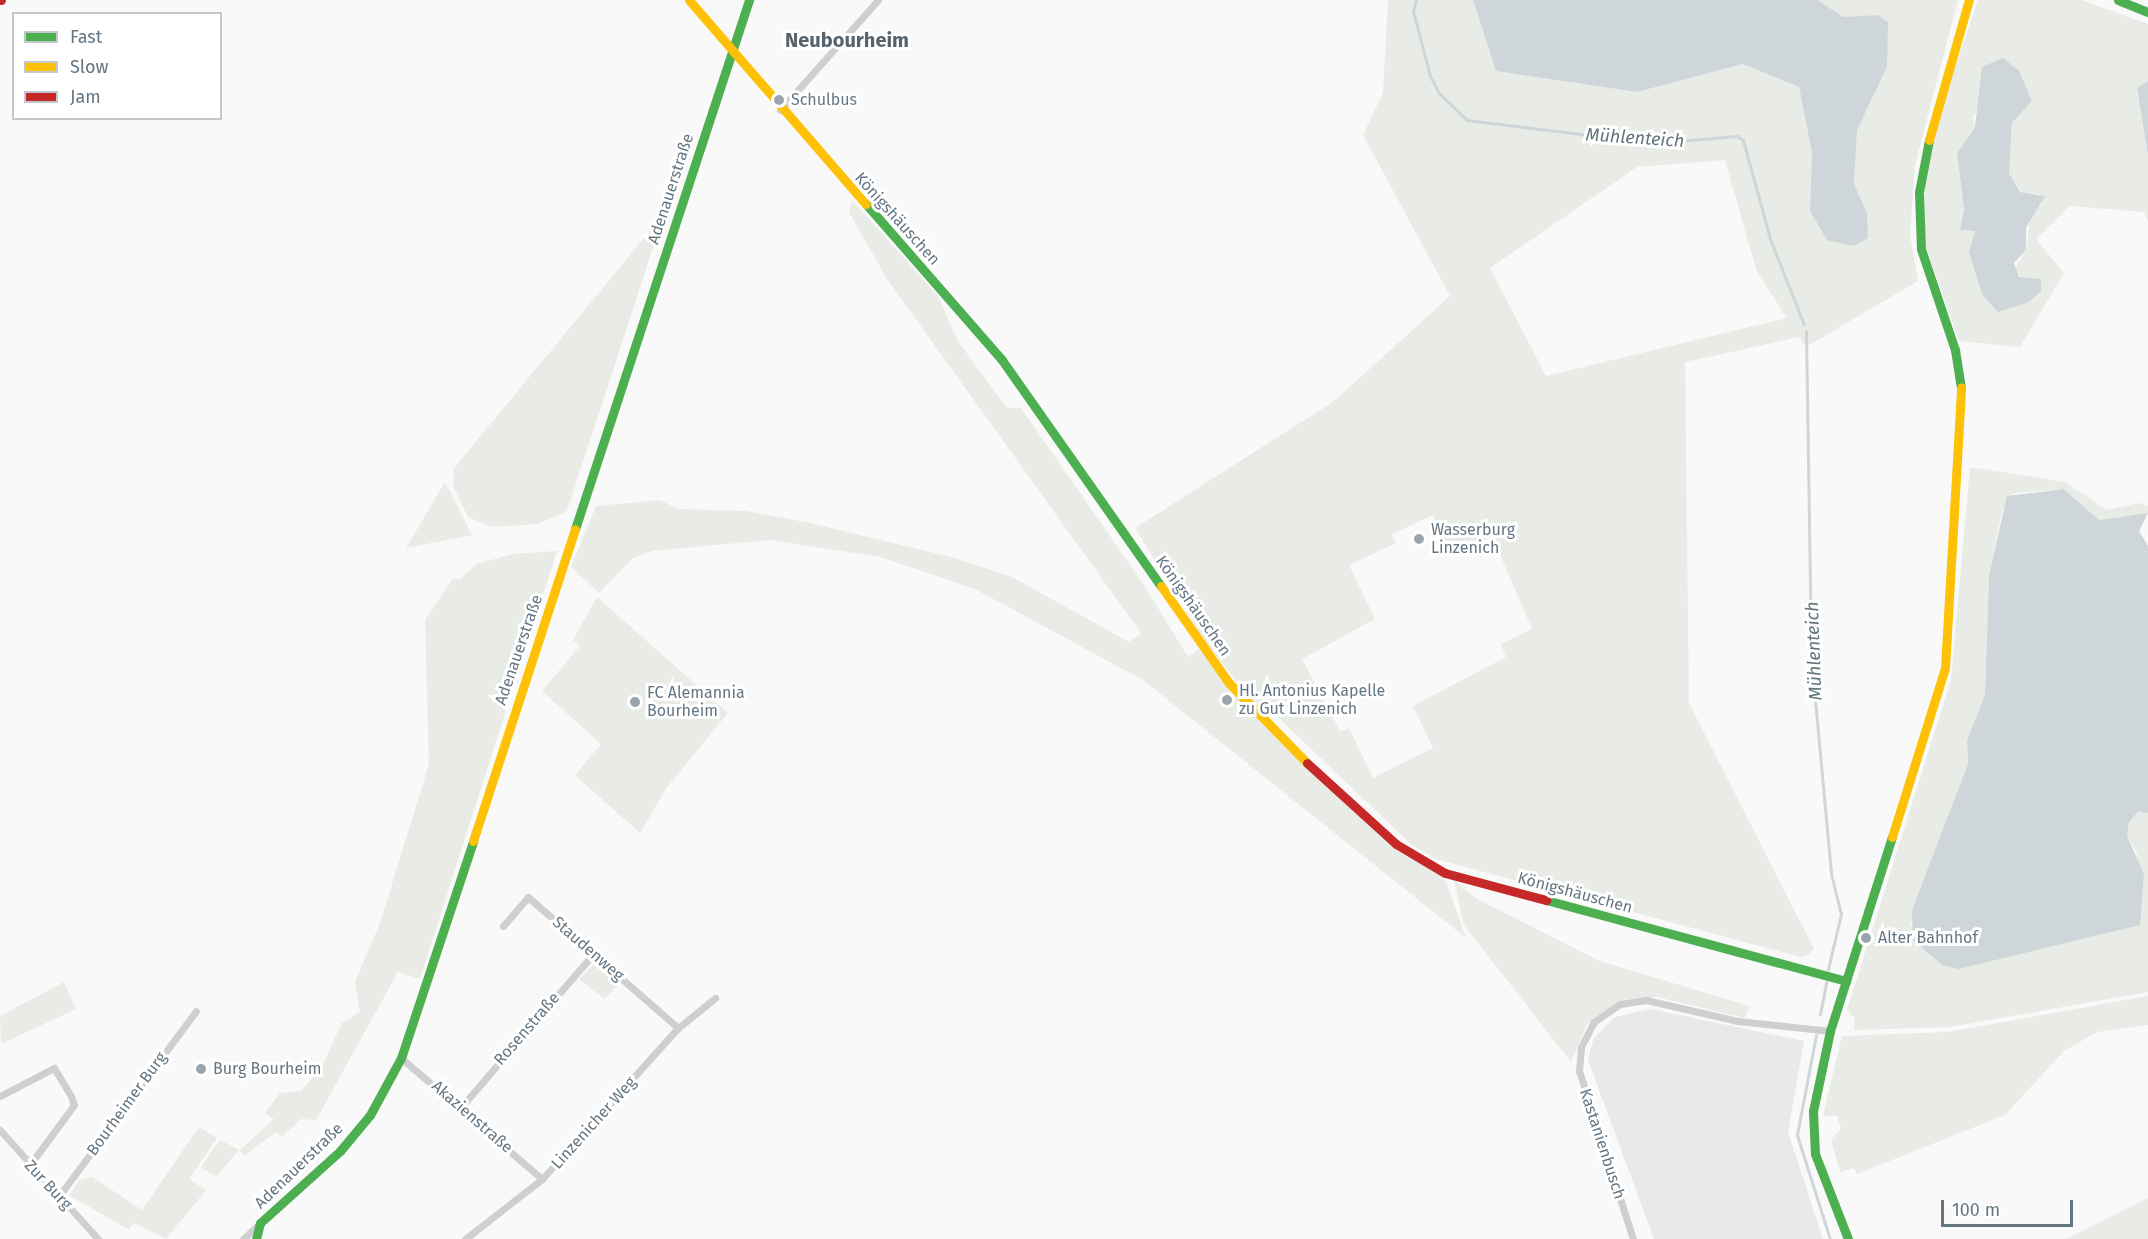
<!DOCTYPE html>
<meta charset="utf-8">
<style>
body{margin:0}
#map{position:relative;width:2148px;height:1239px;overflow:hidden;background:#f9f9f9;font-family:"Fira Sans",sans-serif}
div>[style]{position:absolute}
.built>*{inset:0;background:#e8e9e9}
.green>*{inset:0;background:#e8ebe6}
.water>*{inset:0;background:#ced6d9}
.stream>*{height:3px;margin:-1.5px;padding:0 1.5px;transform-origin:1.5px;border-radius:1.5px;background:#ced6d9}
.street>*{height:7px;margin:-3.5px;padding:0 3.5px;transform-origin:3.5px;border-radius:3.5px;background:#cecfd0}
.fast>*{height:9px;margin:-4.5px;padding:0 4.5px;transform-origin:4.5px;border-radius:4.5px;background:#4caf50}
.slow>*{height:9px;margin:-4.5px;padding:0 4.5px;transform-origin:4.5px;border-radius:4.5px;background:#ffc107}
.jam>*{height:9px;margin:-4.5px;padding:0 4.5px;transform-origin:4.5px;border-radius:4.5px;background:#c62828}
.dots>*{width:16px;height:16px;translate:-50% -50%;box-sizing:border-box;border:3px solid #fff;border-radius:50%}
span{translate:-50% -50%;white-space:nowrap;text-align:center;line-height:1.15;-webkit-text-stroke:6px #fff;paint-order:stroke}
.poi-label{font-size:16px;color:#657683}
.left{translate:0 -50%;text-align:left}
.street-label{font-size:16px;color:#657683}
.water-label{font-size:18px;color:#60757c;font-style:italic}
.quarter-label{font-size:20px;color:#57646e;font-weight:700}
.legend{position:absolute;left:12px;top:12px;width:210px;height:108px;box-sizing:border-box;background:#fff;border:2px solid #c1c8cd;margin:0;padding:8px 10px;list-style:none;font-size:18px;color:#657683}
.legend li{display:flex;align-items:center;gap:12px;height:30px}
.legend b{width:30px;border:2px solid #c1c8cd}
.scale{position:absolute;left:1941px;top:1200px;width:132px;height:27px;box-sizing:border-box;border:3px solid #657683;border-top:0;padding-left:8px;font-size:18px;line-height:21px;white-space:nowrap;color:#657683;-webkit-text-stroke:4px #fff;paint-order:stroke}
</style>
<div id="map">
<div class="built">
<div style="clip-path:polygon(1650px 1009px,1804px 1041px,1788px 1132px,1823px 1239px,1654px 1239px,1588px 1060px,1594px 1038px,1615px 1017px)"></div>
</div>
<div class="green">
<div style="clip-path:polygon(evenodd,1388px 0,1473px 0,1496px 71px,1637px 92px,1743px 64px,1799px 87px,1812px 153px,1810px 211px,1867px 213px,1854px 184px,1857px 130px,1887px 67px,1877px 15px,1843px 17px,1818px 0,1958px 0,1915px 165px,1910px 235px,1918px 281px,1806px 347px,1799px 337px,1685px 362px,1689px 703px,1814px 949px,1808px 955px,1800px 957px,1436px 859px,1412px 845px,1265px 705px,1259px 709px,1205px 642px,1135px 528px,1333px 402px,1450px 296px,1363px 135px,1383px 93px,1388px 0,1725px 160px,1757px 272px,1787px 318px,1546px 376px,1490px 268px,1637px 167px,1725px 160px,1388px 0,1433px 515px,1449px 556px,1492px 536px,1532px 629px,1501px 644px,1506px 657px,1413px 706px,1433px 748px,1373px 778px,1349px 728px,1340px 731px,1302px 659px,1375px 619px,1349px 565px,1396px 543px,1392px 534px,1433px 515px)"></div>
<div style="clip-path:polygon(evenodd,1978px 0,2081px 0,2148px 24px,2148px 81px,2137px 88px,2148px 155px,2148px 222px,2144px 212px,2070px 206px,2036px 239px,2064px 273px,2020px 347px,1959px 341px,1925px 244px,1925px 171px,1933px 132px,1978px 0,2013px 65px,2032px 101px,2012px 123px,2009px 173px,2021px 192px,2039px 194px,2041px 205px,2031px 215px,2026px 250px,2014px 270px,2026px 281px,2036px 278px,1982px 294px,1972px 242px,1975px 231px,1960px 230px,1964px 211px,1957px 153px,1975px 127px,1973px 117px,2013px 65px)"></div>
<div style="clip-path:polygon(852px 200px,938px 296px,957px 340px,1007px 408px,1021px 408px,1144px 585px,1188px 657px,1199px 649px,1284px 746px,1409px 857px,1438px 873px,1446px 882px,1466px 938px,1143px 680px,975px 589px,880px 557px,770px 540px,652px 551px,633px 558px,599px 593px,571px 567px,596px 506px,660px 500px,678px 509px,746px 511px,810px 523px,951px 557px,1012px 577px,1129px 642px,1141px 633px,887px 279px,849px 212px)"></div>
<div style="clip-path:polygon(664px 214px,567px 511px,538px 524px,492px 527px,468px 517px,453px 486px,454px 468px)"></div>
<div style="clip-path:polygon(1970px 467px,2065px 482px,2107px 510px,2139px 503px,2148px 506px,2148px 513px,2099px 520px,2064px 489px,2014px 493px,2002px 511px,1989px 575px,1985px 695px,1967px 740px,1968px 764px,1910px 926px,2138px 855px,2127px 836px,2129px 822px,2140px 811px,2148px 813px,2148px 992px,1950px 1027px,1854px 1030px,1855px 1019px,1847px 1010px,1951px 680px)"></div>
<div style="clip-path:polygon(445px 482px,472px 535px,406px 548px)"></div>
<div style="clip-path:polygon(557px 551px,420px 979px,398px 972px,316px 1120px,301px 1119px,282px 1137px,276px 1132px,245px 1155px,239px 1150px,216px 1177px,201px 1167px,220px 1140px,240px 1150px,274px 1119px,265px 1113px,280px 1093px,301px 1091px,321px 1068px,342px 1023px,360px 1012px,355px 982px,380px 923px,429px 764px,425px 620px,453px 578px,459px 580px,477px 564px,513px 554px)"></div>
<div style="clip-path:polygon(597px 597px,728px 713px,667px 787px,640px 833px,575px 775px,601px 744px,542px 691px,580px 646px,573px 640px)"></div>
<div style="clip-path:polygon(1454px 880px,1477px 899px,1600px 961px,1749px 1006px,1745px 1018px,1657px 997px,1621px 1000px,1586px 1026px,1571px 1062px,1464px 925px)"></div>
<div style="clip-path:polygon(595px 963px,619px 984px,604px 999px,579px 979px)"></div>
<div style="clip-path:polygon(64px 982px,76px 1009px,1px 1044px,0 1016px)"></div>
<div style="clip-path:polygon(2148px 996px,2148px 1025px,2097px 1032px,2064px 1051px,2005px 1115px,1857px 1174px,1854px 1168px,1840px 1172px,1831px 1140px,1841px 1128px,1837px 1116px,1823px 1116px,1842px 1036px,1947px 1032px)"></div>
<div style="clip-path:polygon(199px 1127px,217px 1138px,189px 1179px,206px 1190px,166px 1239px,134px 1223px,129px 1230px,69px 1195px,79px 1180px,92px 1177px,142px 1210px)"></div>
<div style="clip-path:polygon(2148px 1198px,2148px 1239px,2066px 1239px)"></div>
</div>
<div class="water">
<div style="clip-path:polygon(1473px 0,1818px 0,1843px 17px,1877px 15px,1888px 22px,1887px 67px,1857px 130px,1854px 184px,1867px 213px,1868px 238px,1854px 246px,1827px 240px,1810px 211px,1812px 153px,1799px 87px,1743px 64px,1637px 92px,1496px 71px)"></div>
<div style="clip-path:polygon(2003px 58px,2019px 71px,2032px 101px,2012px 123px,2009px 173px,2020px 192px,2045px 196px,2026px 228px,2026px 250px,2014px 263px,2019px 277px,2041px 279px,2041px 291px,2029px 302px,1998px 312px,1982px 294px,1969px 252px,1975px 231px,1960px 230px,1964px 210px,1957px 153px,1975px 127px,1982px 67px)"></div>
<div style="clip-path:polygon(2148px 81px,2148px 155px,2137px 88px)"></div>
<div style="clip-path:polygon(2064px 489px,2099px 520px,2148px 513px,2139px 531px,2148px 546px,2148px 813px,2139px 811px,2129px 822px,2127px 836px,2144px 874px,2140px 925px,1958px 969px,1942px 965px,1913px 940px,1912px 910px,1968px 764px,1967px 740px,1985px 695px,1989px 575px,2007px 496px)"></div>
</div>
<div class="stream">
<div style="left:1416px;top:0;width:11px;rotate:105deg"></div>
<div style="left:1413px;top:11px;width:67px;rotate:75.3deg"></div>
<div style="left:1430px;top:76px;width:19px;rotate:62deg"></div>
<div style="left:1439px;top:93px;width:39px;rotate:44deg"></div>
<div style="left:1467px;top:120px;width:189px;rotate:7deg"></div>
<div style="left:1655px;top:143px;width:82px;rotate:-4.9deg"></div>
<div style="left:1737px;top:136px;width:7px;rotate:34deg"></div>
<div style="left:1743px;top:140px;width:103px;rotate:74.7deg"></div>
<div style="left:1770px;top:239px;width:92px;rotate:68.4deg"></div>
<div style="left:1806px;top:331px;width:326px;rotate:89.1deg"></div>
<div style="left:1811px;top:657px;width:218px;rotate:84.7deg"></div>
<div style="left:1831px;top:874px;width:41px;rotate:76deg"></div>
<div style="left:1841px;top:914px;width:57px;rotate:103.3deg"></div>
<div style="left:1820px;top:1014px;width:33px;rotate:-79deg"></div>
<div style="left:1816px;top:1035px;width:102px;rotate:100.8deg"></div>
<div style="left:1797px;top:1135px;width:109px;rotate:72.4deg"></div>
</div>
<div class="street">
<div style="left:780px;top:110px;width:147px;rotate:-48.3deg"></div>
<div style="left:503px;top:926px;width:38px;rotate:-49deg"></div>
<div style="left:528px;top:897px;width:199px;rotate:41.1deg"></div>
<div style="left:401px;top:1058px;width:186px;rotate:40.6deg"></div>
<div style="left:0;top:1096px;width:61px;rotate:-27.4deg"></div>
<div style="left:54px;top:1068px;width:33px;rotate:59deg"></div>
<div style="left:71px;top:1096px;width:9px;rotate:72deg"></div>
<div style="left:74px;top:1105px;width:76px;rotate:126.4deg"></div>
<div style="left:462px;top:1106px;width:202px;rotate:-49.2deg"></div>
<div style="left:0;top:1130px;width:147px;rotate:48deg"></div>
<div style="left:59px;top:1196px;width:230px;rotate:-53.5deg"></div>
<div style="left:243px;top:1239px;width:23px;rotate:-43deg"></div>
<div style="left:465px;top:1239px;width:98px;rotate:-37.9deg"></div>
<div style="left:542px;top:1179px;width:203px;rotate:-48deg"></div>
<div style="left:678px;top:1028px;width:48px;rotate:-39deg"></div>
<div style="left:1633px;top:1239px;width:176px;rotate:-107.8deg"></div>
<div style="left:1579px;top:1071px;width:24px;rotate:-85deg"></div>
<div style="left:1581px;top:1047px;width:28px;rotate:-63deg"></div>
<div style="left:1594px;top:1022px;width:32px;rotate:-35deg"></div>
<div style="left:1620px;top:1004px;width:26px;rotate:-9deg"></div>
<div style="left:1646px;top:1000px;width:94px;rotate:12.9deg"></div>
<div style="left:1738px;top:1021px;width:93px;rotate:6.2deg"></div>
</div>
<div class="fast">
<div style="left:2118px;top:0;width:32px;rotate:22deg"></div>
<div style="left:1929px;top:140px;width:53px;rotate:100.9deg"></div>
<div style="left:1919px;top:192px;width:57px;rotate:88deg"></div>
<div style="left:1921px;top:249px;width:107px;rotate:71.4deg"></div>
<div style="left:1955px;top:350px;width:37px;rotate:81deg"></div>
<div style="left:866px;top:204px;width:207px;rotate:48.9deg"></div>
<div style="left:1002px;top:360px;width:276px;rotate:54.9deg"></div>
<div style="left:575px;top:529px;width:557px;rotate:-71.79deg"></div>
<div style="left:1546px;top:900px;width:311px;rotate:15.1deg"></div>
<div style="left:256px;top:1239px;width:16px;rotate:-76deg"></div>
<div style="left:260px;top:1223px;width:108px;rotate:-42deg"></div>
<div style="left:340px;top:1151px;width:47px;rotate:-50.2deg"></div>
<div style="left:370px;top:1115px;width:65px;rotate:-61.5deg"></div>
<div style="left:401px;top:1058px;width:229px;rotate:-71.6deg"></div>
<div style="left:1848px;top:1239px;width:91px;rotate:-111.2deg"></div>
<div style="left:1815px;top:1154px;width:43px;rotate:-92.7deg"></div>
<div style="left:1813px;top:1111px;width:82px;rotate:-78deg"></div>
<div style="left:1830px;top:1031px;width:204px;rotate:-72.3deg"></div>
</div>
<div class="slow">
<div style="left:689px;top:0;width:270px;rotate:49.1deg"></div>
<div style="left:1929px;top:140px;width:146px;rotate:-74.1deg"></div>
<div style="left:1161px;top:586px;width:118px;rotate:55deg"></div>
<div style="left:1229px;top:683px;width:112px;rotate:45.7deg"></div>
<div style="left:1892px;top:837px;width:177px;rotate:-72.6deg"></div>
<div style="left:1945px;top:668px;width:281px;rotate:-86.7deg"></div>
<div style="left:473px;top:841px;width:328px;rotate:-71.9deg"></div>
</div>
<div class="jam">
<div style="left:0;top:0;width:1px"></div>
<div style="left:1307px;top:763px;width:120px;rotate:42.3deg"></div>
<div style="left:1396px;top:844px;width:57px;rotate:30.6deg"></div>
<div style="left:1445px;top:873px;width:105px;rotate:15deg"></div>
</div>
<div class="dots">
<div style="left:779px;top:100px;background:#99a4ac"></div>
<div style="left:1419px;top:539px;background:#99a4ac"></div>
<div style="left:1227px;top:700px;background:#99a4ac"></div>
<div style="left:635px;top:702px;background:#99a4ac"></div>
<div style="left:1866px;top:938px;background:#99a4ac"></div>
<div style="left:201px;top:1069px;background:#99a4ac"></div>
</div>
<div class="poi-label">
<span class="left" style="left:791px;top:100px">Schulbus</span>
<span class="left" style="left:1431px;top:539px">Wasserburg<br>Linzenich</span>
<span class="left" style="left:1239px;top:700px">Hl. Antonius Kapelle<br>zu Gut Linzenich</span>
<span class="left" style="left:647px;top:702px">FC Alemannia<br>Bourheim</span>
<span class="left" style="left:1878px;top:938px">Alter Bahnhof</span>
<span class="left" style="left:213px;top:1069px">Burg Bourheim</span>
</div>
<div class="street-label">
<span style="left:671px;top:189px;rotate:-72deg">Adenauerstraße</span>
<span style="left:897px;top:219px;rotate:48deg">Königshäuschen</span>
<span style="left:1193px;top:606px;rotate:55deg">Königshäuschen</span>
<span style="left:519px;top:650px;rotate:-71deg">Adenauerstraße</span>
<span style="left:1575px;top:893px;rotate:15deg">Königshäuschen</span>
<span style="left:588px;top:949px;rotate:41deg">Staudenweg</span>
<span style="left:527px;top:1029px;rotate:-49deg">Rosenstraße</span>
<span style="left:127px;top:1104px;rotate:-54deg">Bourheimer Burg</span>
<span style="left:472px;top:1117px;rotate:41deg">Akazienstraße</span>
<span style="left:594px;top:1123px;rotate:-48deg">Linzenicher Weg</span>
<span style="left:1602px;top:1144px;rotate:72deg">Kastanienbusch</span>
<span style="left:299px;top:1166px;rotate:-44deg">Adenauerstraße</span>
<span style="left:48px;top:1185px;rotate:47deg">Zur Burg</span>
</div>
<div class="water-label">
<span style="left:1635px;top:138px;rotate:4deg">Mühlenteich</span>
<span style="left:1814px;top:651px;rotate:-92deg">Mühlenteich</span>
</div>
<div class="quarter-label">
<span style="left:847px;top:40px">Neubourheim</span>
</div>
<ul class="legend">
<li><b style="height:8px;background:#4caf50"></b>Fast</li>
<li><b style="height:8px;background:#ffc107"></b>Slow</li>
<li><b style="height:8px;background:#c62828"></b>Jam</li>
</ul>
<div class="scale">100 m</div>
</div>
